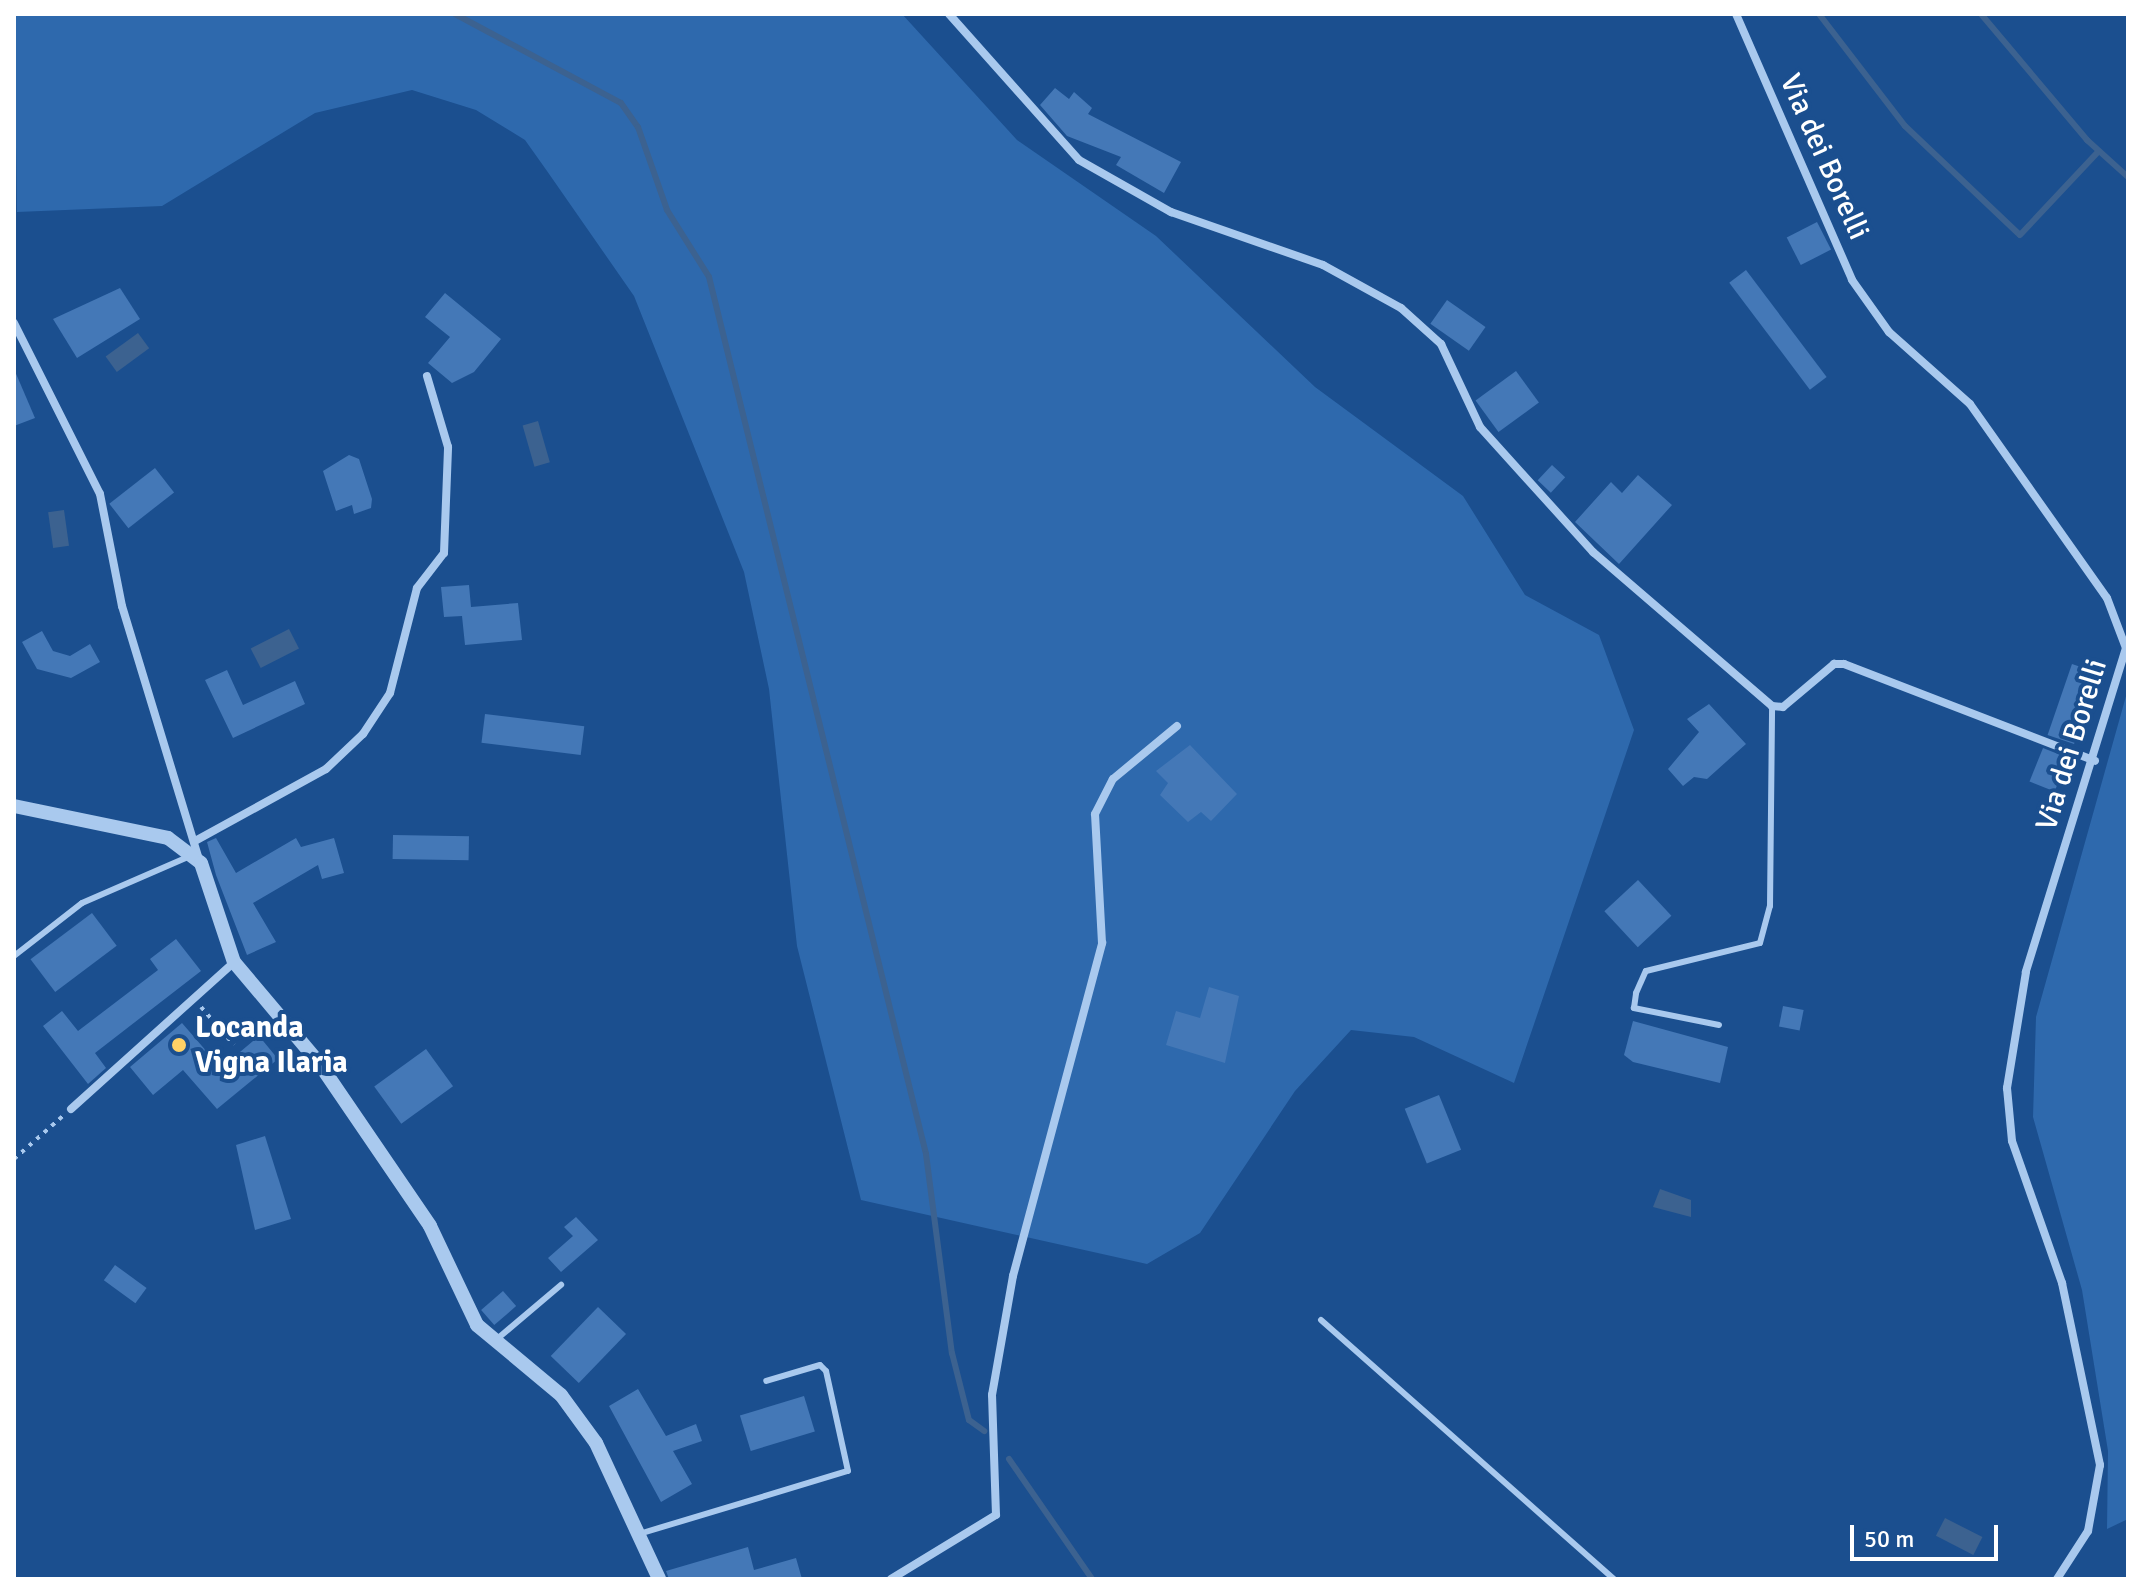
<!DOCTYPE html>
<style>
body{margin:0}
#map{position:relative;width:2142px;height:1593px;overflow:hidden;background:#1b4f8f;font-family:Signika,sans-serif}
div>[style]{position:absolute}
.green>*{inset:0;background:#2e69ad}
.water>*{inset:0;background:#3c6290;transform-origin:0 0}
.stream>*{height:6px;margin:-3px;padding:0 3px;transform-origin:3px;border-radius:3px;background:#3c6290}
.building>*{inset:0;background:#4478b7;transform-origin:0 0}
.path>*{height:4px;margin-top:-2px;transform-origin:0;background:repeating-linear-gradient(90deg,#a9c9ee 0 4px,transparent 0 10px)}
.service>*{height:6px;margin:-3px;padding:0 3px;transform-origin:3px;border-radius:3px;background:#a9c9ee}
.minor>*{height:8px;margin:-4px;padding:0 4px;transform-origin:4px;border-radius:4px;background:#a9c9ee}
.tertiary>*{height:14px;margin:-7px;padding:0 7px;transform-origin:7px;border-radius:7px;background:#a9c9ee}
.dots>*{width:22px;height:22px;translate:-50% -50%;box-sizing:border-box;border:4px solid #1b4f8f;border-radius:50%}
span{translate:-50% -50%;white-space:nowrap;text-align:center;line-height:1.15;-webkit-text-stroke:8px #1b4f8f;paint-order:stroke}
.street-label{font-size:30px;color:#fff}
.poi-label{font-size:30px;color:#fff;font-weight:700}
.left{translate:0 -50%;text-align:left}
.frame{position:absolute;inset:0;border:16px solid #fff;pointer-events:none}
.scale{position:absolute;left:1850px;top:1525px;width:148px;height:36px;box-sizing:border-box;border:4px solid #fff;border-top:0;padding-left:10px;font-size:24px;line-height:28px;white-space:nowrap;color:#fff;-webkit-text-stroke:6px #1b4f8f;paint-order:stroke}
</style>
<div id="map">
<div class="green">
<div style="clip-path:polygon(14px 14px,902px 14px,1017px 140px,1156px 236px,1315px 387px,1463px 496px,1525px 595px,1599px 635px,1634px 730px,1514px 1083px,1414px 1037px,1351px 1030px,1295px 1091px,1200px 1233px,1147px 1264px,861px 1200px,797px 946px,769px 689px,744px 572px,634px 296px,547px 171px,525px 140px,476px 110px,412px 90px,315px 113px,162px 206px,17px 212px)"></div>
<div style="clip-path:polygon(2128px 689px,2128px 1519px,2107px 1529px,2108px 1451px,2082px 1290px,2033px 1117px,2036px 1017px)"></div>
</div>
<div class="water">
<div style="left:138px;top:333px;width:19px;height:40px;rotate:54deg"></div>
<div style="left:538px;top:421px;width:43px;height:16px;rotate:74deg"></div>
<div style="left:64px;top:510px;width:36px;height:16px;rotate:82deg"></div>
<div style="left:289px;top:629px;width:22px;height:43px;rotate:63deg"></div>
<div style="clip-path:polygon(1660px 1189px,1691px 1200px,1691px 1217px,1653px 1207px)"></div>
<div style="left:1945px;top:1518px;width:42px;height:20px;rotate:27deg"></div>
</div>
<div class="stream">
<div style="left:455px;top:14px;width:188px;rotate:28.2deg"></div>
<div style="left:621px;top:103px;width:29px;rotate:55deg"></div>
<div style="left:638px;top:127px;width:88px;rotate:70.7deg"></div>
<div style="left:667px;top:210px;width:79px;rotate:57.9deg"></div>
<div style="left:709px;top:277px;width:903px;rotate:76.1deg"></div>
<div style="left:926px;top:1154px;width:201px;rotate:82.6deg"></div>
<div style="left:952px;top:1353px;width:69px;rotate:75.8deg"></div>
<div style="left:969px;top:1420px;width:19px;rotate:36deg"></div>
<div style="left:1819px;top:14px;width:141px;rotate:52.5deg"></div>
<div style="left:1905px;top:126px;width:158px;rotate:43.5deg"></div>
<div style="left:2020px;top:235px;width:115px;rotate:-46.8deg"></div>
<div style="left:1981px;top:14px;width:165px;rotate:49.9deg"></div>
<div style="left:2087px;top:140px;width:55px;rotate:42.1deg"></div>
<div style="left:1009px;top:1459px;width:146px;rotate:55.3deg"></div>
</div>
<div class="building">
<div style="clip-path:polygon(1055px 88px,1069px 99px,1074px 92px,1092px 108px,1088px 114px,1181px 162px,1164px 193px,1116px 165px,1121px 157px,1067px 136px,1040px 105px)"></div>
<div style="left:1817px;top:222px;width:31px;height:34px;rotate:63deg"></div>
<div style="left:1746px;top:270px;width:134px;height:21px;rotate:53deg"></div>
<div style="clip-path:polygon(120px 288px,140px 319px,77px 358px,53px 319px)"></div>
<div style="clip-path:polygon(445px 293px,501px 339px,474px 372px,452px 383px,428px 363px,450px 337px,425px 317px)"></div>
<div style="left:1447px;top:300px;width:47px;height:29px;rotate:35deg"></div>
<div style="clip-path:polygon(14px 369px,35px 418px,14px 426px)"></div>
<div style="left:1516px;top:371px;width:39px;height:50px;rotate:54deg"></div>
<div style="clip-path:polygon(349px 455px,359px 459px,372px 499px,371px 508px,354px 514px,352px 505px,336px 511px,323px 471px)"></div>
<div style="left:1552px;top:465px;width:18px;height:21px;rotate:43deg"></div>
<div style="left:155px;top:468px;width:31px;height:58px;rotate:52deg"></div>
<div style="clip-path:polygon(1638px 475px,1672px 505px,1619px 564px,1575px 522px,1611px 482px,1622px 493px)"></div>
<div style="clip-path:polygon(469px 585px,471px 607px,518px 603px,522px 640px,465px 645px,462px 616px,444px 617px,441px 587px)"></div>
<div style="clip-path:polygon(42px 631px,53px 651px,70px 656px,90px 644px,100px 662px,71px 678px,37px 669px,22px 642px)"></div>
<div style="left:2072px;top:664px;width:28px;height:75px;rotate:19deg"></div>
<div style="clip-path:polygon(227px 670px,243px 705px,295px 681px,305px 704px,233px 738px,205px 680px)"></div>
<div style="clip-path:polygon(1709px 704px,1746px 744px,1707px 779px,1694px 777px,1683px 786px,1668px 769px,1699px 732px,1687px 719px)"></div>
<div style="left:485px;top:714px;width:100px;height:29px;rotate:7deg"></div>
<div style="clip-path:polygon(1190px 745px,1237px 794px,1211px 821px,1201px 812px,1188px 822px,1160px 795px,1168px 783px,1156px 771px)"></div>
<div style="left:2043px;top:748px;width:27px;height:36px;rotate:22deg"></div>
<div style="left:393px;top:835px;width:76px;height:24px;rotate:1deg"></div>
<div style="clip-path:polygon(216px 838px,236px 873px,296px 838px,301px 847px,334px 838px,344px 873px,322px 879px,318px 865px,253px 903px,276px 942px,247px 955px,216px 875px,207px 842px)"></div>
<div style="left:1638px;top:880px;width:49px;height:46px;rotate:47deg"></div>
<div style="left:92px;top:913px;width:41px;height:77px;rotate:53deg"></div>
<div style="clip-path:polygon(176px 939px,201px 971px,95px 1053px,106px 1068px,88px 1084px,43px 1026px,62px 1011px,78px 1031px,158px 970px,150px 959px)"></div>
<div style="clip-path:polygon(1209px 987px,1239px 996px,1225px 1063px,1166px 1045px,1176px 1011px,1200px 1018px)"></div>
<div style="left:1783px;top:1006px;width:21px;height:21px;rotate:11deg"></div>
<div style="clip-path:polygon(1633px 1021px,1728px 1047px,1720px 1083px,1633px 1062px,1624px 1055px)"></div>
<div style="clip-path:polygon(182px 1023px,221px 1068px,259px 1036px,278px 1059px,217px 1109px,183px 1070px,153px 1095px,130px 1067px)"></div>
<div style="left:426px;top:1049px;width:46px;height:64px;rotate:54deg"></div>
<div style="left:1439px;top:1095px;width:59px;height:37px;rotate:68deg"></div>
<div style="clip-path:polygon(265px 1136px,291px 1219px,255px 1230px,236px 1145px)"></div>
<div style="clip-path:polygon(576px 1217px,598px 1240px,561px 1272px,548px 1258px,573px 1236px,564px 1227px)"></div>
<div style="left:115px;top:1265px;width:39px;height:19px;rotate:36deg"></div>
<div style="left:503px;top:1291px;width:20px;height:29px;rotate:49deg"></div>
<div style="left:598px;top:1307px;width:39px;height:68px;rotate:44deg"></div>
<div style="clip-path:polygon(638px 1389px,666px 1436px,696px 1424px,702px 1441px,673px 1451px,692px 1484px,661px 1502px,609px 1406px)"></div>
<div style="left:804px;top:1396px;width:37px;height:67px;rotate:73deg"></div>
<div style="clip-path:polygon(748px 1547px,754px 1570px,796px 1558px,802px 1579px,669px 1579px,666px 1571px)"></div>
</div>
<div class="path">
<div style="left:201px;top:1007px;width:50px;rotate:49deg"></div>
<div style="left:14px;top:1159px;width:65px;rotate:-41.3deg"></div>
</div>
<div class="service">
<div style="left:14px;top:956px;width:86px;rotate:-37.9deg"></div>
<div style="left:82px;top:903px;width:118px;rotate:-23.5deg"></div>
<div style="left:1719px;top:1025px;width:87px;rotate:-168.7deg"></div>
<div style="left:1634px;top:1008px;width:15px;rotate:-82deg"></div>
<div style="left:1636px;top:993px;width:24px;rotate:-66deg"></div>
<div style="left:1646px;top:971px;width:117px;rotate:-13.8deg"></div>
<div style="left:1760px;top:943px;width:38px;rotate:-75deg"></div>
<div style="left:1770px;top:906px;width:200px;rotate:-89.4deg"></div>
<div style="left:1321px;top:1320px;width:391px;rotate:41.5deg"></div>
<div style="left:497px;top:1339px;width:84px;rotate:-40.2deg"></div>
<div style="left:639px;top:1534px;width:218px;rotate:-16.8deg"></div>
<div style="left:848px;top:1471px;width:102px;rotate:-102.4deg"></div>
<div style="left:826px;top:1371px;width:8px;rotate:-135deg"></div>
<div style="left:820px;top:1365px;width:56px;rotate:163.5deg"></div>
</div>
<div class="minor">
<div style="left:949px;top:14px;width:195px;rotate:48.3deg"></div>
<div style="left:1079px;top:160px;width:106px;rotate:29.5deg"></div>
<div style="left:1171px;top:212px;width:161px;rotate:19.2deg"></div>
<div style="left:1323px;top:265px;width:89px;rotate:28.9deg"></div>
<div style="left:1401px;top:308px;width:54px;rotate:42deg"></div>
<div style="left:1441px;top:344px;width:92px;rotate:64.8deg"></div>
<div style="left:1480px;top:427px;width:169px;rotate:47.9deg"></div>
<div style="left:1593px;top:552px;width:236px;rotate:40.7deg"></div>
<div style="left:1772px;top:706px;width:11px;rotate:5deg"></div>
<div style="left:1783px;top:707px;width:67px;rotate:-40.1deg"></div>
<div style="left:1834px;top:664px;width:10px"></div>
<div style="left:1844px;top:664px;width:269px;rotate:21.1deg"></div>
<div style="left:1736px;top:14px;width:290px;rotate:66.4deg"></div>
<div style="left:1852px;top:280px;width:64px;rotate:54.6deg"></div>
<div style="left:1889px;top:332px;width:108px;rotate:41.6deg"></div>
<div style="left:1970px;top:404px;width:237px;rotate:54.8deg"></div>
<div style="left:2107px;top:598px;width:53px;rotate:69.2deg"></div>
<div style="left:2126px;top:648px;width:339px;rotate:107.2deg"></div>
<div style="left:2026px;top:972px;width:118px;rotate:99.3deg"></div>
<div style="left:2007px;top:1088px;width:53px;rotate:84.6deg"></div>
<div style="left:2012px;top:1141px;width:151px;rotate:70.6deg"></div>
<div style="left:2062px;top:1283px;width:186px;rotate:78.2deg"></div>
<div style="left:2100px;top:1465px;width:67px;rotate:100.3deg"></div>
<div style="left:2088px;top:1531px;width:57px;rotate:122.9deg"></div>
<div style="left:14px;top:323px;width:191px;rotate:63.3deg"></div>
<div style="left:100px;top:494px;width:114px;rotate:78.9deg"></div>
<div style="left:122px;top:606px;width:264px;rotate:73.1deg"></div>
<div style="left:195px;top:841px;width:149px;rotate:-28.8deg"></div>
<div style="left:326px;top:769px;width:51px;rotate:-43.4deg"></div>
<div style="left:363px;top:734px;width:49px;rotate:-56.6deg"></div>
<div style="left:390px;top:693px;width:108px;rotate:-75.6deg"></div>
<div style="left:417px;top:588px;width:44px;rotate:-52.4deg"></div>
<div style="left:444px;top:553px;width:106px;rotate:-87.8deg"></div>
<div style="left:448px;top:447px;width:74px;rotate:-106.5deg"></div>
<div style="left:71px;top:1109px;width:219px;rotate:-42deg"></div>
<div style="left:891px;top:1579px;width:123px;rotate:-31.4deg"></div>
<div style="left:996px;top:1515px;width:120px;rotate:-91.9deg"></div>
<div style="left:992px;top:1395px;width:121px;rotate:-80deg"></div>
<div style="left:1013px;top:1276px;width:345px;rotate:-75deg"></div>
<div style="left:1102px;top:943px;width:129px;rotate:-93.1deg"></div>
<div style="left:1095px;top:814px;width:39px;rotate:-63deg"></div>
<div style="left:1113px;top:779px;width:83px;rotate:-39.6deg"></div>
</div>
<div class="tertiary">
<div style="left:14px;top:806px;width:157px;rotate:11.7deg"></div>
<div style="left:168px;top:838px;width:41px;rotate:37.1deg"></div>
<div style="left:201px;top:863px;width:104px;rotate:71.6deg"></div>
<div style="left:234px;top:962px;width:132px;rotate:49.9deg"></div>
<div style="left:319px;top:1063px;width:197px;rotate:55.7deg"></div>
<div style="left:430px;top:1226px;width:110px;rotate:64.6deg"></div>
<div style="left:477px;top:1325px;width:109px;rotate:39.8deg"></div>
<div style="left:561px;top:1395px;width:59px;rotate:53.9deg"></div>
<div style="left:596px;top:1443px;width:150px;rotate:65.1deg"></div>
</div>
<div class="dots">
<div style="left:179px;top:1045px;background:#ffd166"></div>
</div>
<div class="street-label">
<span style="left:1824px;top:157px;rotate:66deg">Via dei Borelli</span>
<span style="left:2072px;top:745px;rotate:-73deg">Via dei Borelli</span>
</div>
<div class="poi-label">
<span class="left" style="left:195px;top:1045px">Locanda<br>Vigna Ilaria</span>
</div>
<div class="frame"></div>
<div class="scale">50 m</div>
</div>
